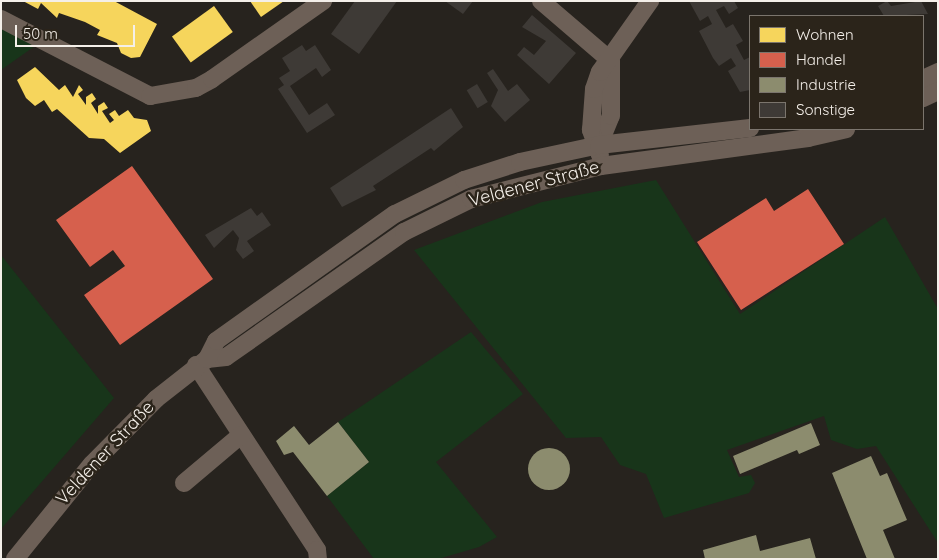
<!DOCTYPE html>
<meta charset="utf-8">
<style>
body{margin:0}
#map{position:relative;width:939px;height:560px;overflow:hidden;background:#27231e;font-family:Quicksand,sans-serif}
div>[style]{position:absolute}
.green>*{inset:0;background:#18351a}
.homes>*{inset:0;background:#f6d55c;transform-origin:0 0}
.shops>*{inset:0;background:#d6604d}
.industry>*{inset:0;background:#8c8c6e}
.round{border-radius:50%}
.building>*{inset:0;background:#3e3a36;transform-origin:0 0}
.minor>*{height:18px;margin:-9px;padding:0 9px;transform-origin:9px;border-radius:9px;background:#6d6057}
span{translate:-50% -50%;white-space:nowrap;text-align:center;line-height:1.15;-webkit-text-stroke:5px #2b241a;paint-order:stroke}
.street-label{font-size:18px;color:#f4efe9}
.frame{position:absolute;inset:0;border:2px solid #f4efe9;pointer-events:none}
.legend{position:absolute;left:749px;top:15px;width:175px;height:115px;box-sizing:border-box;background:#2b241a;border:1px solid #7b756d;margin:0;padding:6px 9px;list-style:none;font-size:15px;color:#f4efe9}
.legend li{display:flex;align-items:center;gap:10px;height:25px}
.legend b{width:25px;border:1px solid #7b756d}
.scale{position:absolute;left:15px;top:25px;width:120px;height:22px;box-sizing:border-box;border:2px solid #f4efe9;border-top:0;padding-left:6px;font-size:15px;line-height:18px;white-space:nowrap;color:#f4efe9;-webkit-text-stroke:4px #2b241a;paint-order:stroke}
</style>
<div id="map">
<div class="green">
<div style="clip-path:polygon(1px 27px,35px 46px,1px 70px)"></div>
<div style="clip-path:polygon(656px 180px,740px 314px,885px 217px,938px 309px,938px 543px,876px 446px,857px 449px,831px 440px,824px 416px,727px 450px,739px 477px,751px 475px,755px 483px,749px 493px,664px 518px,646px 474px,620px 465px,601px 437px,566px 438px,414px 250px,542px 202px)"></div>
<div style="clip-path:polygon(1px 255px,114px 398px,1px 529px)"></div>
<div style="clip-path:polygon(471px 332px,523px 394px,436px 462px,497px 537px,479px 547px,438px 559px,374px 559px,327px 496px,369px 462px,338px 422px)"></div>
</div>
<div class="homes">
<div style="clip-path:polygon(23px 1px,114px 1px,157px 24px,140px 57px,131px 58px,121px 53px,117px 43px,97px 35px,100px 30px,85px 22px,59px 13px,57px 18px,41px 3px,38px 9px)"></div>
<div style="clip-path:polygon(250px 1px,284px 1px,261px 17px)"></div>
<div style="left:214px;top:6px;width:32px;height:52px;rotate:54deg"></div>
<div style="clip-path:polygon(35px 67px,59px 90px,65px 85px,73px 97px,79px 85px,83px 90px,78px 94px,86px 105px,86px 97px,92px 93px,96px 99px,91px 103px,98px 114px,98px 106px,104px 102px,108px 108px,102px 111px,110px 123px,114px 120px,109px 114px,115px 110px,119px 116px,128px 110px,134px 118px,147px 120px,151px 131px,120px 153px,104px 139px,89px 138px,57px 109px,52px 112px,44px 100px,35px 106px,26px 98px,17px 80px)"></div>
</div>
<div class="shops">
<div style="clip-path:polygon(132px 166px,213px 279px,120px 345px,84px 295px,125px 266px,113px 250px,90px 267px,56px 220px)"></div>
<div style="clip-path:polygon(808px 189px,844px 244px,741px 310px,697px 242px,766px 198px,774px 211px)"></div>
</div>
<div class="industry">
<div style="clip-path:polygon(338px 422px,369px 462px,327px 496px,293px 452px,284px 455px,276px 441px,294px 426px,309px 445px)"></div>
<div style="clip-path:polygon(811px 423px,820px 445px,799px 454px,797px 450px,740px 474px,733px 456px)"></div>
<div class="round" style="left:528px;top:448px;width:42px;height:42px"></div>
<div style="clip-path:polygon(871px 456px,880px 476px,887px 473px,907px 520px,883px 530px,895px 559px,867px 559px,832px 473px)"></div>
<div style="clip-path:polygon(756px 535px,760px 551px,810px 538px,816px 559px,705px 559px,703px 550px)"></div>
</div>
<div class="building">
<div style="clip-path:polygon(355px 1px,397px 1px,359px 54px,331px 34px)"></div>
<div style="clip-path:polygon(445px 1px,473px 1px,463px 14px)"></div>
<div style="clip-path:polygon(689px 1px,734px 1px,738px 8px,729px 14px,724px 6px,716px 10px,726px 28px,733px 24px,743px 41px,736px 45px,744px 60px,750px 57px,750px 90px,740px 92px,728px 71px,736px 66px,731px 58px,719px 66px,713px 58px,699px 31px,712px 24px,708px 16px,700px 21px)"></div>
<div style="clip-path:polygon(887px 1px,891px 6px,921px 1px,928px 14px,884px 16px,878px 6px)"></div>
<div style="clip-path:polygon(532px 15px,576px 53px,549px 84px,517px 55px,524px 47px,534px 55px,546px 41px,522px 27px)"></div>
<div style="clip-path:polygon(302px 45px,306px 51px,315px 45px,331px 70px,322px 77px,316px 68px,290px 86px,309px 115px,327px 103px,335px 115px,307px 133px,278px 89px,284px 85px,279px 78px,290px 71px,282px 58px)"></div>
<div style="clip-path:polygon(493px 69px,508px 91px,517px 84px,530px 100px,505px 122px,491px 106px,498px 90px,487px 73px)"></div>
<div style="left:477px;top:84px;width:21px;height:12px;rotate:59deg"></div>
<div style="clip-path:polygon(451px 108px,463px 127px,434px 151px,431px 148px,373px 186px,376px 190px,342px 207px,330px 188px)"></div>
<div style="clip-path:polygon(251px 208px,257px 216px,262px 212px,271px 225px,247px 241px,254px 251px,243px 259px,236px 250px,239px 238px,233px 230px,214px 248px,205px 235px)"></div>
</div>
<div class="minor">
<div style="left:541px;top:1px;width:92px;rotate:40.6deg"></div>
<div style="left:1px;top:19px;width:168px;rotate:27.3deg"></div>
<div style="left:150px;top:96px;width:47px;rotate:-9.9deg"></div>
<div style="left:196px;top:88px;width:18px;rotate:-29deg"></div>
<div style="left:212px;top:79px;width:136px;rotate:-35.1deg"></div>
<div style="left:923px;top:79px;width:17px;rotate:-25deg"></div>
<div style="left:923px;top:98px;width:17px;rotate:-25deg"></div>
<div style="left:599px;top:145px;width:31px;rotate:-68deg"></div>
<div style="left:611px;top:116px;width:55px;rotate:-90deg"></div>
<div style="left:600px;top:155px;width:27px;rotate:-110deg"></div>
<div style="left:591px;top:130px;width:41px;rotate:-85.8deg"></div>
<div style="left:594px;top:89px;width:18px;rotate:-71deg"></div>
<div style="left:600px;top:72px;width:87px;rotate:-54.8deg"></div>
<div style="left:207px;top:359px;width:19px;rotate:-6deg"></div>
<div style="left:226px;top:357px;width:218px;rotate:-35.1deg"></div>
<div style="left:404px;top:232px;width:75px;rotate:-26.2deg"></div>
<div style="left:471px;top:199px;width:134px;rotate:-14.2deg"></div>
<div style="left:601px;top:166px;width:209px;rotate:-7.7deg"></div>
<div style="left:808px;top:138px;width:39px;rotate:-13deg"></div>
<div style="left:196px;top:365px;width:221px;rotate:56.8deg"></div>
<div style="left:317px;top:550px;width:9px;rotate:84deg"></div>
<div style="left:184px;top:483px;width:75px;rotate:-40.1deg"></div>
<div style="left:15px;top:559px;width:122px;rotate:-51deg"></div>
<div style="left:92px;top:464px;width:91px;rotate:-45.4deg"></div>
<div style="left:156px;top:399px;width:65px;rotate:-38.1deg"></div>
<div style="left:207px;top:359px;width:20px;rotate:-63deg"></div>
<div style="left:216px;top:341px;width:219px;rotate:-35.4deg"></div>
<div style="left:395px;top:214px;width:77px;rotate:-26.2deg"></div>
<div style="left:464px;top:180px;width:59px;rotate:-17.8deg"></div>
<div style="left:520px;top:162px;width:81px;rotate:-12.1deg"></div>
<div style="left:599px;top:145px;width:152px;rotate:-6.4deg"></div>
</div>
<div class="street-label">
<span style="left:534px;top:184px;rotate:-15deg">Veldener Straße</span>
<span style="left:105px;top:453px;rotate:-47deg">Veldener Straße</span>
</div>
<div class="frame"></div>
<ul class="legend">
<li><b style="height:14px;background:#f6d55c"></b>Wohnen</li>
<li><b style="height:14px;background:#d6604d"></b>Handel</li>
<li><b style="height:14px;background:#8c8c6e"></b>Industrie</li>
<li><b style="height:14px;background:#3e3a36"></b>Sonstige</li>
</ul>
<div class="scale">50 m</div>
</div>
